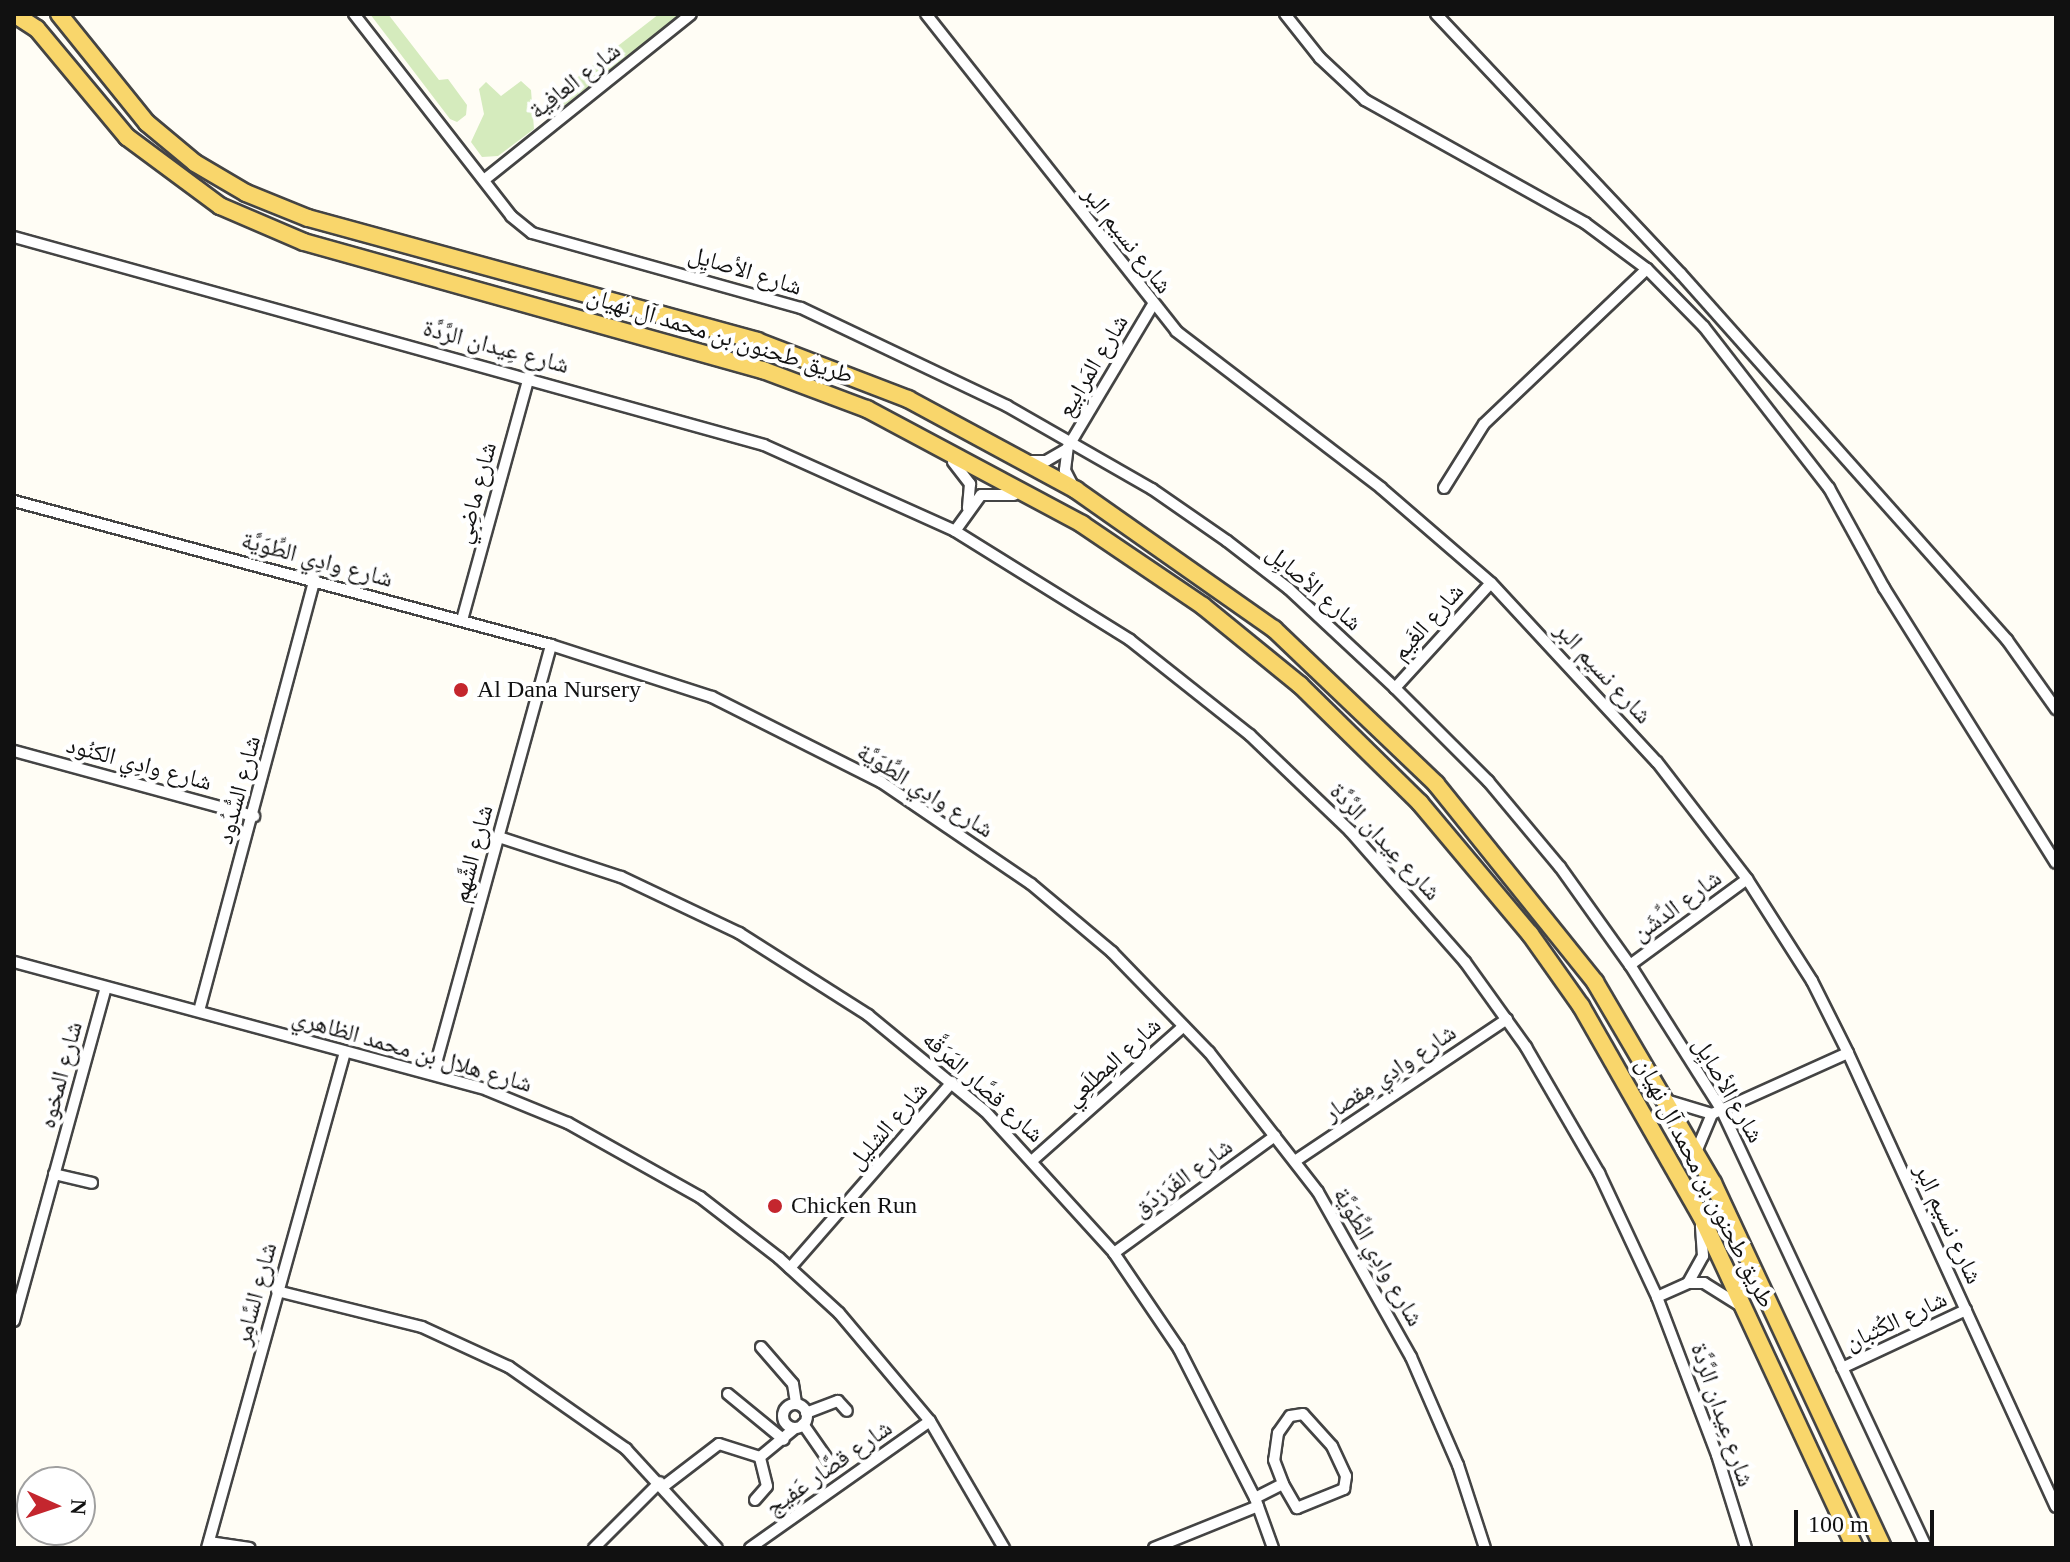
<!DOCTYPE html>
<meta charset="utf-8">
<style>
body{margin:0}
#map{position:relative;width:2070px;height:1562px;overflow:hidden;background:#fffdf5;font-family:"Times New Roman","Noto Naskh Arabic",serif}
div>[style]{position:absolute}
.green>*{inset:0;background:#d5ebbd}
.roads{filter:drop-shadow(2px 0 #444) drop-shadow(-2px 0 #444) drop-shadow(0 2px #444) drop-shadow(0 -2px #444)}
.street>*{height:10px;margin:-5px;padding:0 5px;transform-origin:5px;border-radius:5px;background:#fff}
.street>.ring{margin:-5px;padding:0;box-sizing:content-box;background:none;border:10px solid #fff;border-radius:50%}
.primary>*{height:16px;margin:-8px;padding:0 8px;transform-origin:8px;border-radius:8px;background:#f9d66b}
.dots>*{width:22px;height:22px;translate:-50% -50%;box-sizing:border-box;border:4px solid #fff;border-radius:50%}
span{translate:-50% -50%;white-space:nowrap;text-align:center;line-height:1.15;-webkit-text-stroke:8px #fff;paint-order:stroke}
.street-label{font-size:24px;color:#111}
.poi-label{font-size:24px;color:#111}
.left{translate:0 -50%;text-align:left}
.frame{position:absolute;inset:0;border:16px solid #111;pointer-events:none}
.north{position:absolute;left:16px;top:1466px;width:80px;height:80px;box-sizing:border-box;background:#fff;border:2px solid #a0a0a0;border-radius:50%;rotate:93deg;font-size:22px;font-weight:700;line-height:32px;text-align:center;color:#111}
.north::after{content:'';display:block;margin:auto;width:28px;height:36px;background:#c4262e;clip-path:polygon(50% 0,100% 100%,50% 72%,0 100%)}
.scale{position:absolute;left:1794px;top:1510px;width:140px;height:36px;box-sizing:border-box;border:4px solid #111;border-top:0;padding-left:10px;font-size:24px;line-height:28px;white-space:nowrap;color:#111;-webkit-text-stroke:6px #fff;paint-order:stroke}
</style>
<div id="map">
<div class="green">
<div style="clip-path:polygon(370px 14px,388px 14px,439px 80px,448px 79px,467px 105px,466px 115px,457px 122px,450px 119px)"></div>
<div style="clip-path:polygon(659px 14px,681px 14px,561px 108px,552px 108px,547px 101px)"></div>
<div style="clip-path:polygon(521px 81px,531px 90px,534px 129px,498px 156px,482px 157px,471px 142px,484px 114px,479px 89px,486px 82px,501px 96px)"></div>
</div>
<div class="roads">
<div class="street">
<div style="left:354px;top:14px;width:256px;rotate:52.1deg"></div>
<div style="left:511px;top:216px;width:27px;rotate:39deg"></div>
<div style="left:532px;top:233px;width:279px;rotate:15.6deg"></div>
<div style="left:801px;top:308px;width:228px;rotate:25.4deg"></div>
<div style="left:1007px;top:406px;width:167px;rotate:29.8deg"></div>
<div style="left:1152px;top:489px;width:91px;rotate:34.7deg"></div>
<div style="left:1227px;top:541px;width:78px;rotate:37.7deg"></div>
<div style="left:1289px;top:589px;width:145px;rotate:43deg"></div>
<div style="left:1395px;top:688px;width:132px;rotate:45deg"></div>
<div style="left:1488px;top:781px;width:112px;rotate:50.1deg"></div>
<div style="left:1560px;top:867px;width:120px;rotate:54.5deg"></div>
<div style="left:1630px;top:965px;width:170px;rotate:57.7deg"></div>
<div style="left:1721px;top:1109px;width:485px;rotate:64.9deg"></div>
<div style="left:926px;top:14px;width:404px;rotate:51.7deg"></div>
<div style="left:1176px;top:331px;width:258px;rotate:37.4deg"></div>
<div style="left:1381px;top:488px;width:145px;rotate:40.8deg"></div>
<div style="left:1491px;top:583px;width:244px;rotate:47.2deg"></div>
<div style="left:1657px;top:762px;width:148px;rotate:52.4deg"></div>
<div style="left:1747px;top:879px;width:121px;rotate:57.5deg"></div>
<div style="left:1812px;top:981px;width:80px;rotate:63.4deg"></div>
<div style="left:1848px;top:1053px;width:499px;rotate:65.4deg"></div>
<div style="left:1285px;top:14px;width:56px;rotate:51.5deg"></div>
<div style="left:1320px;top:58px;width:62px;rotate:43deg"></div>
<div style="left:1365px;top:100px;width:252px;rotate:29.2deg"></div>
<div style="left:1585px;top:223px;width:77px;rotate:36.6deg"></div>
<div style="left:1647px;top:269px;width:81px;rotate:45.5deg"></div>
<div style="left:1704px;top:327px;width:204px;rotate:52.2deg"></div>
<div style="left:1829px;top:488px;width:114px;rotate:61.2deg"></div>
<div style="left:1884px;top:588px;width:324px;rotate:58deg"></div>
<div style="left:1436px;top:14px;width:357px;rotate:46.7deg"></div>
<div style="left:1681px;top:274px;width:490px;rotate:48.3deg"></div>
<div style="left:2007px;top:640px;width:85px;rotate:54.6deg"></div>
<div style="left:484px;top:180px;width:265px;rotate:-38.7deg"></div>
<div style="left:14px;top:237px;width:778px;rotate:15.5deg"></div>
<div style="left:764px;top:445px;width:209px;rotate:24.2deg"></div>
<div style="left:955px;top:531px;width:206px;rotate:31.9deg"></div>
<div style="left:1130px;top:640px;width:153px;rotate:38.4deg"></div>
<div style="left:1250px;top:735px;width:139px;rotate:43.8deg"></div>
<div style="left:1350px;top:831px;width:174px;rotate:48.7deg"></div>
<div style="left:1465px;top:962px;width:105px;rotate:54.3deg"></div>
<div style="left:1526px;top:1047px;width:146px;rotate:59.9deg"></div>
<div style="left:1599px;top:1173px;width:137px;rotate:64.9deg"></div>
<div style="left:1657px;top:1297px;width:169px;rotate:69.2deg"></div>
<div style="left:1717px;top:1455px;width:97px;rotate:72.7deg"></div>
<div style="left:1029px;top:461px;width:17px"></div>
<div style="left:1046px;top:461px;width:24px;rotate:-30deg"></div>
<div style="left:953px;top:462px;width:28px;rotate:52deg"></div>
<div style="left:970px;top:484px;width:24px;rotate:95deg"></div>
<div style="left:1073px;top:486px;width:18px;rotate:-117deg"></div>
<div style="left:1065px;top:470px;width:23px;rotate:-83deg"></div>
<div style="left:1068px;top:447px;width:164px;rotate:-59.2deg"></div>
<div style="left:1444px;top:488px;width:75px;rotate:-58deg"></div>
<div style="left:1484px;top:424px;width:225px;rotate:-43.6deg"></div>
<div style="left:14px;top:501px;width:556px;rotate:15.01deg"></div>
<div style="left:551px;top:645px;width:169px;rotate:17.9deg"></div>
<div style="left:712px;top:697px;width:189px;rotate:26.7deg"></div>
<div style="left:881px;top:782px;width:181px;rotate:34.2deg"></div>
<div style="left:1031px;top:884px;width:106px;rotate:40deg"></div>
<div style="left:1112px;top:952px;width:139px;rotate:45.9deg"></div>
<div style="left:1209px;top:1052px;width:177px;rotate:52.1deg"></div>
<div style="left:1318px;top:1192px;width:189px;rotate:60.6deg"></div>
<div style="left:1411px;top:1357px;width:118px;rotate:66.5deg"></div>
<div style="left:1458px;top:1465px;width:87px;rotate:72deg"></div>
<div style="left:955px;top:531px;width:44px;rotate:-54.2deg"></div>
<div style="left:981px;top:495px;width:33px"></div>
<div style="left:462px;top:620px;width:253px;rotate:-74.6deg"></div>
<div style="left:1395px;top:688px;width:142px;rotate:-47.6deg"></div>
<div style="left:14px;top:751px;width:249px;rotate:15.2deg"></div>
<div style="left:499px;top:837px;width:128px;rotate:18.2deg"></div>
<div style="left:621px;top:877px;width:131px;rotate:25.4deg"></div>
<div style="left:739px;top:933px;width:153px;rotate:32.4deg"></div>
<div style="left:868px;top:1015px;width:151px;rotate:39.4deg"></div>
<div style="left:985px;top:1111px;width:192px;rotate:47.7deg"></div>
<div style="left:1114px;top:1253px;width:116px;rotate:55.9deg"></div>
<div style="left:1179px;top:1349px;width:167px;rotate:63deg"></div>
<div style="left:1255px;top:1498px;width:53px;rotate:70.2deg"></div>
<div style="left:14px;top:962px;width:490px;rotate:15.1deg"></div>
<div style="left:487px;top:1090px;width:87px;rotate:22.2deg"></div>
<div style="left:568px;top:1123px;width:151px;rotate:29.3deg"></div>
<div style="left:700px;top:1197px;width:100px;rotate:37.7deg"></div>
<div style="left:779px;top:1258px;width:81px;rotate:42.5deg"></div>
<div style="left:839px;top:1313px;width:141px;rotate:49.9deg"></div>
<div style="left:930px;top:1421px;width:147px;rotate:59.8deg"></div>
<div style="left:1630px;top:965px;width:145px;rotate:-36.3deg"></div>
<div style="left:199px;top:1011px;width:447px;rotate:-75deg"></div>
<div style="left:433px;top:1074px;width:445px;rotate:-74.6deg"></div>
<div style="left:1669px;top:1101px;width:45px;rotate:16.8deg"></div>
<div style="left:1696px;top:1152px;width:41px;rotate:-67.2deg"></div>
<div style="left:1712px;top:1114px;width:149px;rotate:-24.2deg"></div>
<div style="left:1034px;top:1159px;width:200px;rotate:-41.6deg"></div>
<div style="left:1295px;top:1161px;width:255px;rotate:-33.8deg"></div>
<div style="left:54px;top:1174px;width:39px;rotate:13deg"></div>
<div style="left:1114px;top:1253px;width:199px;rotate:-36deg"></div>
<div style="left:790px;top:1268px;width:247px;rotate:-48.9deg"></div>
<div style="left:1688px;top:1283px;width:31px;rotate:-61deg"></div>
<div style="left:1703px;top:1256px;width:30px;rotate:-94deg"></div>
<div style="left:277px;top:1291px;width:149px;rotate:13.9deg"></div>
<div style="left:422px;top:1327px;width:96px;rotate:24.7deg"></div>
<div style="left:509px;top:1367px;width:143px;rotate:35deg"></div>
<div style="left:626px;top:1449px;width:134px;rotate:47.4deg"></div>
<div style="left:1657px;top:1297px;width:34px;rotate:-24deg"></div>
<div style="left:1688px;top:1283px;width:16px"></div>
<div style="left:1704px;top:1283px;width:40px;rotate:32deg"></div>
<div style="left:14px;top:1321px;width:346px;rotate:-74.6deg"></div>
<div style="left:761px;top:1347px;width:49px;rotate:49.1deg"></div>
<div style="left:793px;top:1384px;width:19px;rotate:81deg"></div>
<div style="left:1842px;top:1368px;width:137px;rotate:-25.1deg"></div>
<div style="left:728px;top:1394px;width:72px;rotate:39.4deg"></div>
<div class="ring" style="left:783px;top:1404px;width:14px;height:14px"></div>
<div style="left:806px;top:1413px;width:34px;rotate:-21deg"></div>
<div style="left:838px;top:1401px;width:13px;rotate:48deg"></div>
<div style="left:803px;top:1424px;width:44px;rotate:55.2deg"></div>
<div style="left:664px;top:1486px;width:69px;rotate:-37.4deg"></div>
<div style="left:719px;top:1444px;width:43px;rotate:17.6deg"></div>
<div style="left:760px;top:1457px;width:45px;rotate:-39.6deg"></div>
<div style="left:1255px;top:1498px;width:31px;rotate:-27deg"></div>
<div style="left:1283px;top:1484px;width:28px;rotate:60deg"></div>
<div style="left:1297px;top:1508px;width:51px;rotate:-22deg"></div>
<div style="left:1344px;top:1489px;width:13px;rotate:-81deg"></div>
<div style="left:1346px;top:1476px;width:33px;rotate:-115deg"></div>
<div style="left:1332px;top:1446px;width:43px;rotate:-132.2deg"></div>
<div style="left:1303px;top:1414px;width:13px;rotate:171deg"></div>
<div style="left:1290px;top:1416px;width:21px;rotate:125deg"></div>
<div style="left:1278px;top:1433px;width:27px;rotate:98deg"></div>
<div style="left:1274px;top:1460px;width:26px;rotate:69deg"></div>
<div style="left:755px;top:1500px;width:18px;rotate:-49deg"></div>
<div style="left:767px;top:1486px;width:30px;rotate:-104deg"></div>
<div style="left:209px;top:1542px;width:41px;rotate:8.3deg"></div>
<div style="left:207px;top:1548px;width:515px;rotate:-74.45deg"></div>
<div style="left:594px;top:1548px;width:93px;rotate:-45deg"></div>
<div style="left:750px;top:1548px;width:220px;rotate:-35.2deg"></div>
<div style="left:1154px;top:1548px;width:112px;rotate:-22deg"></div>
</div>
<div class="primary">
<div style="left:14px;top:14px;width:27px;rotate:33deg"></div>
<div style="left:37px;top:29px;width:141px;rotate:50.2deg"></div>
<div style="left:127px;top:137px;width:116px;rotate:36.6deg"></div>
<div style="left:220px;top:206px;width:91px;rotate:23.2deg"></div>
<div style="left:304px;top:242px;width:477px;rotate:15.6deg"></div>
<div style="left:763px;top:370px;width:111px;rotate:20.6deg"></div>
<div style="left:867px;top:409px;width:244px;rotate:28.1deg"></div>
<div style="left:1082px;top:524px;width:146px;rotate:34.1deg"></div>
<div style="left:1203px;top:606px;width:125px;rotate:39.2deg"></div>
<div style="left:1300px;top:685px;width:168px;rotate:44.5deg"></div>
<div style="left:1420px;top:803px;width:171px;rotate:50deg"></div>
<div style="left:1530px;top:934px;width:88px;rotate:54.7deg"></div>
<div style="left:1581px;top:1006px;width:242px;rotate:60.3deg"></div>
<div style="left:1701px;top:1216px;width:366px;rotate:65.1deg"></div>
<div style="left:59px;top:14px;width:140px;rotate:51.1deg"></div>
<div style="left:147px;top:123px;width:62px;rotate:39.8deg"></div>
<div style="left:195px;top:163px;width:59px;rotate:30.5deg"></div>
<div style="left:246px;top:193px;width:67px;rotate:22deg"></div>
<div style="left:308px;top:218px;width:466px;rotate:15.3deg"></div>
<div style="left:757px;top:341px;width:162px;rotate:21deg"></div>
<div style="left:908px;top:399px;width:191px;rotate:28.4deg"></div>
<div style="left:1076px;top:490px;width:242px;rotate:35.1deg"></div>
<div style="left:1274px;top:629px;width:224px;rotate:43.7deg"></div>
<div style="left:1436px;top:784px;width:254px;rotate:51.2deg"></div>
<div style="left:1595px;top:982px;width:233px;rotate:59.6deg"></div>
<div style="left:1713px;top:1183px;width:403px;rotate:65deg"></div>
</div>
</div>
<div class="dots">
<div style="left:461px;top:690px;background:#c4262e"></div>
<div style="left:775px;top:1206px;background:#c4262e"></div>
</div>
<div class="street-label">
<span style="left:575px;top:81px;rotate:-38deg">شارع العافِية</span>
<span style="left:1127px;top:240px;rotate:52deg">شارع نسيم البر</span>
<span style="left:745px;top:271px;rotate:17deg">شارع الأصايِل</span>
<span style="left:720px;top:336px;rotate:17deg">طريق طحنون بن محمد آل نهيان</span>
<span style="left:496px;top:347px;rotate:15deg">شارع عِيدان الرَّدَّة</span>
<span style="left:1093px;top:366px;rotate:-59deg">شارع المَرابِيع</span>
<span style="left:476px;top:493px;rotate:-75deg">شارع ماضِي</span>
<span style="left:317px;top:560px;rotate:15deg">شارع وادِي الطِّوَيَّة</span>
<span style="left:1314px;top:588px;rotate:41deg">شارع الأصايِل</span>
<span style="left:1428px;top:622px;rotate:-48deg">شارع الغَيم</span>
<span style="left:1603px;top:673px;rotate:47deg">شارع نسيم البر</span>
<span style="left:139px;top:764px;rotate:15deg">شارع وادِي الكنُود</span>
<span style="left:239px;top:790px;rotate:-75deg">شارع السُّدُود</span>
<span style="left:925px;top:791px;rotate:32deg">شارع وادِي الطِّوَيَّة</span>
<span style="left:1385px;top:842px;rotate:47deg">شارع عِيدان الرَّدَّة</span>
<span style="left:473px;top:854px;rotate:-75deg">شارع الشَّهم</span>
<span style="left:1677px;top:906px;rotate:-36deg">شارع الدِّشَن</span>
<span style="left:412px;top:1051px;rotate:16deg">شارع هلال بن محمد الظاهري</span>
<span style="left:1113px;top:1062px;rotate:-42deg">شارع المِطلَعِي</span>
<span style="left:1390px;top:1073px;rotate:-34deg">شارع وادِي مِقصار</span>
<span style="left:61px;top:1075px;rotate:-75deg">شارع المخوه</span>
<span style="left:983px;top:1087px;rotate:42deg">شارع قصَّار المَرَقَّه</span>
<span style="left:1728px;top:1090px;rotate:60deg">شارع الأصايِل</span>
<span style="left:888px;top:1126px;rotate:-49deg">شارع الشليل</span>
<span style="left:1183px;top:1178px;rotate:-36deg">شارع الفَرَزدَق</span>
<span style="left:1705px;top:1183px;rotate:63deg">طريق طحنون بن محمد آل نهيان</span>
<span style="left:1948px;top:1224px;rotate:65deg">شارع نسيم البر</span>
<span style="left:1378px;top:1257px;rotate:60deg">شارع وادِي الطِّوَيَّة</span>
<span style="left:256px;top:1294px;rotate:-75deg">شارع السَّامِر</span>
<span style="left:1896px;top:1321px;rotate:-25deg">شارع الكُثبان</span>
<span style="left:1722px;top:1415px;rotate:71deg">شارع عِيدان الرَّدَّة</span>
<span style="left:829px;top:1468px;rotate:-35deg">شارع قصَّار عَفِيج</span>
</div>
<div class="poi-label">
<span class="left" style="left:477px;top:690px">Al Dana Nursery</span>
<span class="left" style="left:791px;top:1206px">Chicken Run</span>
</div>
<div class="frame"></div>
<div class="north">N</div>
<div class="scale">100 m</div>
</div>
